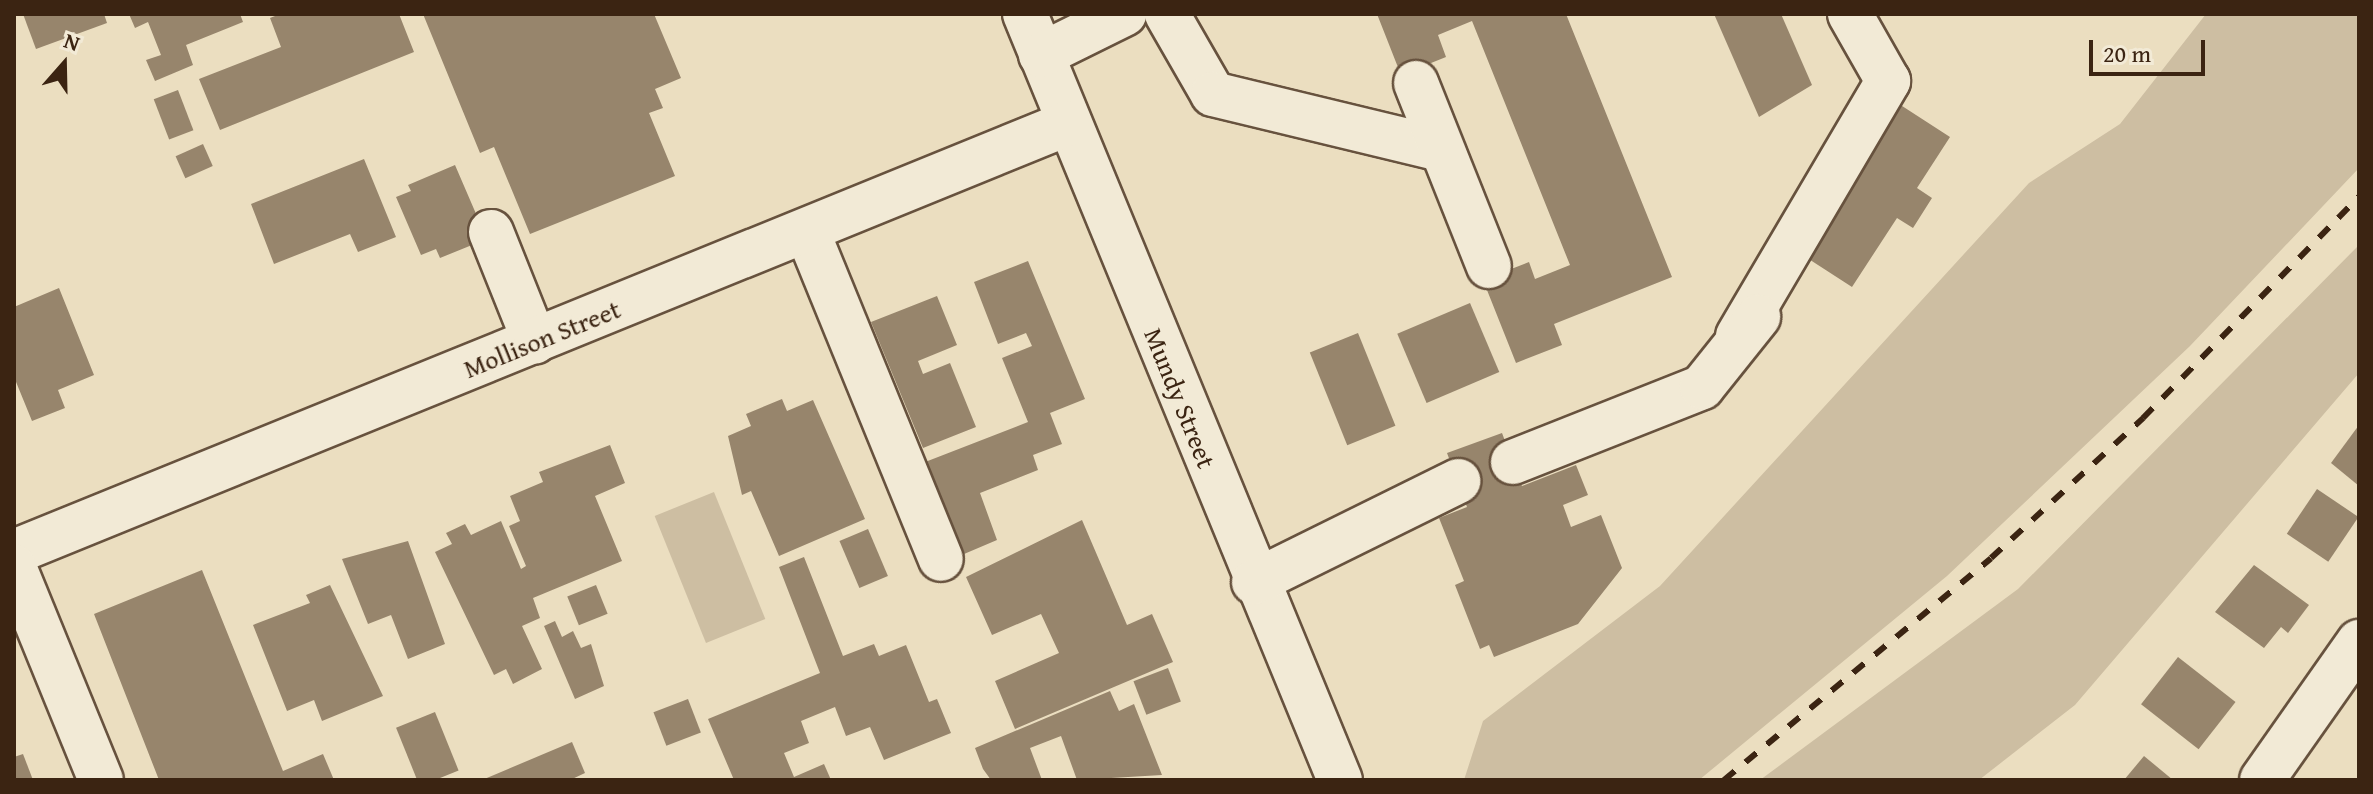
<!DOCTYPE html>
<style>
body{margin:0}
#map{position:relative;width:2373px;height:794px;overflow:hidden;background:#ebdec0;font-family:"Gentium Book Plus",serif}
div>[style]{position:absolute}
.green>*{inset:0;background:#cdbea2;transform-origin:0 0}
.building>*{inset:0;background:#97856c;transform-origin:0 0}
.roads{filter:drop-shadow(2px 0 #67523e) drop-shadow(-2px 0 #67523e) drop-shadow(0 2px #67523e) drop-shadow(0 -2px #67523e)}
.minor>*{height:44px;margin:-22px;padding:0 22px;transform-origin:22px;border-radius:22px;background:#f2ead6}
.rail>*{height:6px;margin-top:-3px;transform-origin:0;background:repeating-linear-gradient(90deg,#3b2412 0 14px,transparent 0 28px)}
span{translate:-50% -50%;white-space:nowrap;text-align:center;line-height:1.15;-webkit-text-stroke:6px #f2ead6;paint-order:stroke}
.street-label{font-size:26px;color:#3b2412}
.frame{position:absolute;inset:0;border:16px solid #3b2412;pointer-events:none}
.north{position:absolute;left:24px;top:24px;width:80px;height:80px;-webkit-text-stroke:6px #f2ead6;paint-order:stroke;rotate:20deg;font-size:22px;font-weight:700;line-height:32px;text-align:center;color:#3b2412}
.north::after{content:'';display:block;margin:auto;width:28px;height:36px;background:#3b2412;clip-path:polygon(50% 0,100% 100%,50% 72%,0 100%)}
.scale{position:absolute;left:2089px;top:40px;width:116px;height:36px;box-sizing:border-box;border:4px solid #3b2412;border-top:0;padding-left:10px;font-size:24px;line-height:28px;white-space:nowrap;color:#3b2412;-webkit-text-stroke:6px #f2ead6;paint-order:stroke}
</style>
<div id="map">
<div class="green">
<div style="clip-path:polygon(2206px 14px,2359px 14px,2359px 168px,2190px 346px,1947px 576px,1699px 780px,1464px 780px,1483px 721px,1660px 586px,2029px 183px,2120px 124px)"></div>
<div style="clip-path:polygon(2359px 245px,2359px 373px,2075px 705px,1979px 780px,1760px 780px,2018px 589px)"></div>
<div style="left:714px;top:492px;width:137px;height:64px;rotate:68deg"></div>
</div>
<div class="building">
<div style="clip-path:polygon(23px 14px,104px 14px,107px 23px,36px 49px)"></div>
<div style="clip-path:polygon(129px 14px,240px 14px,243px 22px,186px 45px,193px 65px,155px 81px,146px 60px,161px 55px,148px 22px,135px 28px)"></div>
<div style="clip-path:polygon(280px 14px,399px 14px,414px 52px,220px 130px,199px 79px,281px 47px,270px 18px)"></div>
<div style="clip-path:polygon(423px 14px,654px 14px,681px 78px,655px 89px,663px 108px,649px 113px,675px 176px,530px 234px,494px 147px,480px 153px)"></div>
<div style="clip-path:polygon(1377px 14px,1566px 14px,1672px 277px,1554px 324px,1562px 345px,1516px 363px,1483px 280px,1529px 262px,1535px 279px,1570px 265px,1472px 21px,1438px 35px,1446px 57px,1401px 75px)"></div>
<div style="clip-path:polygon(1714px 14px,1781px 14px,1812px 85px,1759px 117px)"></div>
<div style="left:178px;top:90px;width:43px;height:26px;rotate:69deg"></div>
<div style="clip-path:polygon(1899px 104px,1950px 137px,1917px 188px,1932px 198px,1913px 228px,1897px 218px,1852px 287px,1801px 254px)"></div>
<div style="left:203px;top:144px;width:24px;height:30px;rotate:66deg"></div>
<div style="clip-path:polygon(364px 159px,396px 237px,358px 252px,350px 234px,274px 264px,251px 204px)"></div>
<div style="clip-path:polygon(455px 165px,483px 230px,468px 236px,472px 245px,440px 258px,436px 249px,421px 255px,396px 197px,411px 191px,408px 185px)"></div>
<div style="clip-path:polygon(1028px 261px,1085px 399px,1050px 413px,1062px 444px,1033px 455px,1038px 470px,980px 493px,997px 540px,957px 557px,920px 464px,1028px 422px,1002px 358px,1032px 346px,1026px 333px,998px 344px,974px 282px)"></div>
<div style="clip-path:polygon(59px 288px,94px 375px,58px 390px,65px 408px,32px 421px,14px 377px,14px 307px)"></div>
<div style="clip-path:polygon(937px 296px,957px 345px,918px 361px,923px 374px,950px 363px,976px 427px,923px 448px,871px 322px)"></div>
<div style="left:1470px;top:303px;width:75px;height:79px;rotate:67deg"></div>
<div style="left:1358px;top:333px;width:100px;height:52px;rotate:68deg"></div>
<div style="clip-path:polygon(782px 399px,787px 411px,813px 400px,865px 519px,779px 556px,751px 491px,742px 495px,728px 436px,751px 426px,746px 414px)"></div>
<div style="clip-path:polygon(2359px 425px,2359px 486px,2331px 463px)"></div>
<div style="clip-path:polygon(1502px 433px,1522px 486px,1576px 465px,1588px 495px,1563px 505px,1571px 527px,1601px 515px,1622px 568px,1578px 624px,1494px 657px,1489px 645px,1480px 649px,1455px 585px,1464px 581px,1439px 518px,1467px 507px,1447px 453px)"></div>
<div style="clip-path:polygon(610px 445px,625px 483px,595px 496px,622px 561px,533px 598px,540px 618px,522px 626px,542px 669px,513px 684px,506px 669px,494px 675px,435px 552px,452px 544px,446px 533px,465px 524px,471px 535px,501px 521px,521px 569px,526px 566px,509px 526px,520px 521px,510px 496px,543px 482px,539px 472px)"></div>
<div style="left:2317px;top:489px;width:50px;height:54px;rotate:34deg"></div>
<div style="clip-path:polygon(1082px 520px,1127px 625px,1152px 614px,1173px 662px,1015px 729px,995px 681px,1059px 653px,1041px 614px,992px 635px,966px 577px)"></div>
<div style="left:868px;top:529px;width:51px;height:31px;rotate:67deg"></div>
<div style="clip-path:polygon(408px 541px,445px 644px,408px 659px,391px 615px,368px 624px,342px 559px)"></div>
<div style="clip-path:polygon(804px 557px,843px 656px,874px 644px,879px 656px,906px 645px,929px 702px,937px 699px,951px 733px,884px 760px,870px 727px,846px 736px,835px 707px,801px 721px,809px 743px,784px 753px,794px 777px,824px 764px,831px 780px,734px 780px,708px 719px,820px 673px,779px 567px)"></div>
<div style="clip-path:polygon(2254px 565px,2309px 605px,2288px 633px,2281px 627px,2264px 648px,2215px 612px)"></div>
<div style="clip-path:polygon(202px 570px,283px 771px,323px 754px,334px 780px,159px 780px,94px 614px)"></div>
<div style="clip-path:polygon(330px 585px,383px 696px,322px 721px,314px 700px,287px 711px,253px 625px,310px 603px,306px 595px)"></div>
<div style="left:596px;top:585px;width:31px;height:31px;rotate:68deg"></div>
<div style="clip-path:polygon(555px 621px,562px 637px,573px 631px,581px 648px,591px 644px,604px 686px,575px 699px,544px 626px)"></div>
<div style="left:2178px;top:657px;width:73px;height:60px;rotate:38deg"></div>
<div style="left:1168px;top:668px;width:36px;height:37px;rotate:69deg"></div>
<div style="clip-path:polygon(1110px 691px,1119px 711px,1134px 704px,1162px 775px,1077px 780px,1061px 736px,1030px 748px,1042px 780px,991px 780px,983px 769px,975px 748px)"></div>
<div style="left:688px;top:699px;width:36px;height:37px;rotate:69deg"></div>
<div style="left:435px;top:712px;width:63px;height:42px;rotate:68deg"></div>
<div style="clip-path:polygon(572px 742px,585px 773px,570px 780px,482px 780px)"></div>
<div style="clip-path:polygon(23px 754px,33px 780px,14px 780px,14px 757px)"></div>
<div style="clip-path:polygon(2144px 756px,2173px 780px,2124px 780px)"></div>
</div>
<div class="roads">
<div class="minor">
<div style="left:1025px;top:14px;width:828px;rotate:67.65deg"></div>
<div style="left:1167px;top:14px;width:92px;rotate:60.1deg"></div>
<div style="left:1213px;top:94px;width:234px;rotate:13.6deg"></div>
<div style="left:1041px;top:55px;width:93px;rotate:-26.3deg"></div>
<div style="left:1416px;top:83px;width:197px;rotate:68.3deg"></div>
<div style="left:807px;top:231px;width:354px;rotate:67.8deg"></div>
<div style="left:491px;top:232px;width:118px;rotate:68.2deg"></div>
<div style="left:1738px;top:336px;width:296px;rotate:-59.5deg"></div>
<div style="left:1888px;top:81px;width:77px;rotate:-119.6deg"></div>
<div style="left:1513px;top:462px;width:203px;rotate:-21.6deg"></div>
<div style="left:1702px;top:387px;width:90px;rotate:-51.3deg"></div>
<div style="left:14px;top:552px;width:1139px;rotate:-22.13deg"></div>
<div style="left:14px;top:567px;width:230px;rotate:67.8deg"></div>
<div style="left:1254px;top:582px;width:228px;rotate:-26.3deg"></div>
<div style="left:2262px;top:780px;width:169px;rotate:-54.9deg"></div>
</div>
</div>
<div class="rail">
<div style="left:1724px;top:780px;width:347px;rotate:-39.7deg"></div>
<div style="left:1991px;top:558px;width:207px;rotate:-42.6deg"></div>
<div style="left:2143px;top:418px;width:309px;rotate:-45.7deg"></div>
</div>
<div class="street-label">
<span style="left:542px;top:339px;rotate:-22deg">Mollison Street</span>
<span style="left:1180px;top:398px;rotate:68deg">Mundy Street</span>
</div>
<div class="frame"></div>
<div class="north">N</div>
<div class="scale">20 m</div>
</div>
